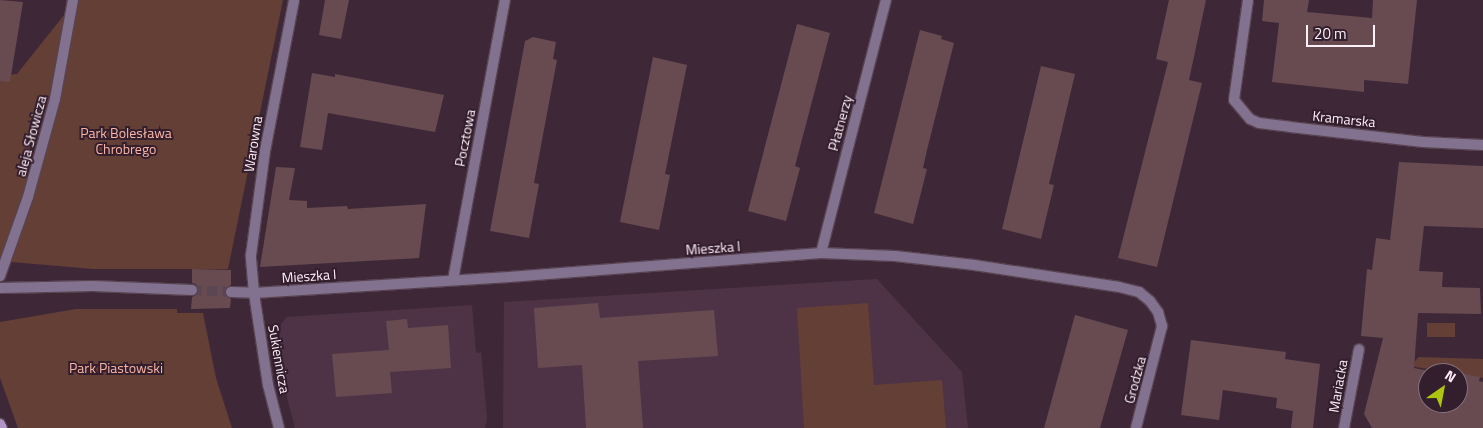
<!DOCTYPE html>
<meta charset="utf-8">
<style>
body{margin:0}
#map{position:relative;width:1483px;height:428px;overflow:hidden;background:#3e2837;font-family:"Titillium Web",sans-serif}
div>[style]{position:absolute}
.built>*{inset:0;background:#4e3346}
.green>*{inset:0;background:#643f36;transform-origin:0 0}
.building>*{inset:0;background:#684b50}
.street-tunnel>*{height:10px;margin-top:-5px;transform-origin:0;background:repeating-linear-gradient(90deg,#5b4654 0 10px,transparent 0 15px)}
.roads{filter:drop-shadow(1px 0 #594452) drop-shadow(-1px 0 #594452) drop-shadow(0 1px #594452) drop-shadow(0 -1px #594452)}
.street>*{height:10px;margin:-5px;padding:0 5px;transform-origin:5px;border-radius:5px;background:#837190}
.secondary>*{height:10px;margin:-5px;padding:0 5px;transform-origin:5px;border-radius:5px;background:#b295c7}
span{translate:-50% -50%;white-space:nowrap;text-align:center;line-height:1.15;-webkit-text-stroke:4px #331e2d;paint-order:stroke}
.street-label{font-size:14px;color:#fff0f9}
.park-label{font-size:14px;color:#fbb5a4}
.north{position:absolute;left:1418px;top:363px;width:50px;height:50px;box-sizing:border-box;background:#331e2d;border:1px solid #85727f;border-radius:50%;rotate:33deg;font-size:14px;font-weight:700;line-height:20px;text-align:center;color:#fff0f9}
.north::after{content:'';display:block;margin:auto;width:18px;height:22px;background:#adc60d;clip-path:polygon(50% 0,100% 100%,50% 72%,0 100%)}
.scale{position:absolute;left:1306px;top:25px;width:69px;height:22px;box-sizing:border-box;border:2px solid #fff0f9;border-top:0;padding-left:6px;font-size:15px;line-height:18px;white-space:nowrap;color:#fff0f9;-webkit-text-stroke:4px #331e2d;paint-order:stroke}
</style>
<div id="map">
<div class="built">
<div style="clip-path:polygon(877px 279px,962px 372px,968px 428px,503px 428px,504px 302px)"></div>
<div style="clip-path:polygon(472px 305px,476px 353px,481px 352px,487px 418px,485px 428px,295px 428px,287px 398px,279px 344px,281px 324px,287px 317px)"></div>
</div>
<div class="green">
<div style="clip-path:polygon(73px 0,283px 0,228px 269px,93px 269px,0 261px,0 76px,17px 74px,72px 5px)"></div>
<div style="clip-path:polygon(868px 303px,874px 385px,942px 380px,946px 428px,804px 428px,797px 308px)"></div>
<div style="clip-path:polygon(76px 309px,177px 309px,177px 313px,203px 313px,216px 378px,232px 428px,18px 428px,0 378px,0 322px)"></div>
<div style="left:1455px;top:323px;width:14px;height:28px;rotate:90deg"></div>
<div style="clip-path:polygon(1419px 357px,1483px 359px,1483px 378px,1410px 366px)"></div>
</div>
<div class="building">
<div style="clip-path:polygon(0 0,23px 2px,10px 82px,0 81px)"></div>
<div style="clip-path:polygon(325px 0,349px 0,341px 39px,319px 35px)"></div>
<div style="clip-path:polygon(1169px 0,1206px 0,1189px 80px,1202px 83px,1157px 267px,1118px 258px,1168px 62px,1156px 59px)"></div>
<div style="clip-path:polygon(1264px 0,1309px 0,1307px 12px,1372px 18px,1373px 0,1417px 0,1408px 84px,1364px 80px,1364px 92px,1272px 82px,1279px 23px,1262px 21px)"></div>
<div style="clip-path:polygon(797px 24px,830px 33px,795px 166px,800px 168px,786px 221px,748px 211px)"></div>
<div style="clip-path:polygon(920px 30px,942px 36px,941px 39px,954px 43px,927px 150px,923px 168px,927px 169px,913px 224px,874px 213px)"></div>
<div style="clip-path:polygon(533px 37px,556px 42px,553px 59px,557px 60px,534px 183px,539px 184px,529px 238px,490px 231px,525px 41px)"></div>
<div style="clip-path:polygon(653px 57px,687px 65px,665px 174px,670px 175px,659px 230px,620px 222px)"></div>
<div style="clip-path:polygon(1041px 66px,1075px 74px,1049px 184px,1054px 185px,1041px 239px,1002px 229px)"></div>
<div style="clip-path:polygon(312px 73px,335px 77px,335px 74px,444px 95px,435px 132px,328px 113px,322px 150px,300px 147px)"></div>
<div style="clip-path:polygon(1399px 162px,1483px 166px,1483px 228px,1424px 226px,1419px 271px,1443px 272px,1442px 287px,1480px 288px,1481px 314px,1418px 313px,1414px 368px,1440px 373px,1428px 373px,1428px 403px,1458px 403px,1458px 373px,1449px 373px,1449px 371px,1480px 377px,1479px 381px,1483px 382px,1483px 428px,1372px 428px,1364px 414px,1383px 338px,1361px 336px,1367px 269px,1372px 270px,1376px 238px,1390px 240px)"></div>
<div style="clip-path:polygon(276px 167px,295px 168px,289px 200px,307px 201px,307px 208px,347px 206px,348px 209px,426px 204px,419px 258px,260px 267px)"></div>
<div style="clip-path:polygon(192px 269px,231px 270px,231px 285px,226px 288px,224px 292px,231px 299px,230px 308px,191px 309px,192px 297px,198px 294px,199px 290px,196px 284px,192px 283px)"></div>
<div style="clip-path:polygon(598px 303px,600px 318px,714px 310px,718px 356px,638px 361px,643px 428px,586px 428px,582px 365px,538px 368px,534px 308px)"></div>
<div style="clip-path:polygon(1075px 315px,1128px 330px,1100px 428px,1044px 428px)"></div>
<div style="clip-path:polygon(407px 319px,408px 328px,448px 325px,451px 368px,390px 372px,392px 393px,336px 397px,332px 354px,389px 350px,386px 321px)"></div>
<div style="clip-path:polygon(1191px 340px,1286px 352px,1285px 359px,1320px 364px,1313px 428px,1291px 428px,1293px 411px,1276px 408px,1277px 398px,1223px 390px,1219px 420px,1181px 415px)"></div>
</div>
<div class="street-tunnel">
<div style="left:192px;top:290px;width:39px;rotate:3deg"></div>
</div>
<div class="roads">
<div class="street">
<div style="left:1248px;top:0;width:101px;rotate:98deg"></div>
<div style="left:1234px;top:100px;width:25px;rotate:50deg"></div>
<div style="left:1250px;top:119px;width:10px;rotate:24deg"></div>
<div style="left:1259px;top:123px;width:31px;rotate:7deg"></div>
<div style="left:1290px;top:127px;width:134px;rotate:6.4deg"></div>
<div style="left:1423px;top:142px;width:60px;rotate:2.9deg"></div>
<div style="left:821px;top:253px;width:261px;rotate:-75.6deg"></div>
<div style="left:0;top:276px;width:84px;rotate:-70.5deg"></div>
<div style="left:28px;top:197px;width:102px;rotate:-74.6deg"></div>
<div style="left:55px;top:99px;width:101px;rotate:-79.7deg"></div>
<div style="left:453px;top:280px;width:285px;rotate:-79.5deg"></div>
<div style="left:0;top:288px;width:93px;rotate:-1.2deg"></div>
<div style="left:93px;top:286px;width:99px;rotate:2.3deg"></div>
<div style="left:231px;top:292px;width:23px;rotate:2deg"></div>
<div style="left:254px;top:293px;width:256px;rotate:-3.6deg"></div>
<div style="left:509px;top:277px;width:313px;rotate:-4.4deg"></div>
<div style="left:821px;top:253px;width:74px;rotate:2.3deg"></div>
<div style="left:895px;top:256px;width:80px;rotate:6.5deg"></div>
<div style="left:974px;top:265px;width:147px;rotate:8.6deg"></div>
<div style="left:1119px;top:287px;width:21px;rotate:14deg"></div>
<div style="left:1139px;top:292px;width:14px;rotate:39deg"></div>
<div style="left:1150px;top:301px;width:14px;rotate:54deg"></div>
<div style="left:1158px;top:312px;width:15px;rotate:74deg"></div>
<div style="left:1162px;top:326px;width:105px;rotate:104.3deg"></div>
<div style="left:279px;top:428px;width:44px;rotate:-104.3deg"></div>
<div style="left:268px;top:385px;width:93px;rotate:-98.7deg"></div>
<div style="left:254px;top:293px;width:38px;rotate:-95deg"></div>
<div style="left:251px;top:255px;width:105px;rotate:-82.3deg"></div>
<div style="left:265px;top:151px;width:154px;rotate:-79.1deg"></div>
<div style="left:1344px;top:428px;width:80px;rotate:-79.2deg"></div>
</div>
<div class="secondary">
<div style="left:0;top:424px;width:4px;rotate:63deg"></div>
</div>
</div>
<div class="street-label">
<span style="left:1344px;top:119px;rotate:6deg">Kramarska</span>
<span style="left:840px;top:123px;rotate:-75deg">Płatnerzy</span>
<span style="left:31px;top:136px;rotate:-75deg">aleja Słowicza</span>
<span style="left:465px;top:138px;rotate:-79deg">Pocztowa</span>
<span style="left:253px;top:144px;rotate:-81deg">Warowna</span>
<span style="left:713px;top:248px;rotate:-4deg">Mieszka I</span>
<span style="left:309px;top:276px;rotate:-4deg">Mieszka I</span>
<span style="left:279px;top:359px;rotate:80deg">Sukiennicza</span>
<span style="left:1135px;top:380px;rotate:-75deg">Grodzka</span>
<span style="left:1338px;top:386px;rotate:-80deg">Mariacka</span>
</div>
<div class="park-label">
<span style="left:126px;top:141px">Park Bolesława<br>Chrobrego</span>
<span style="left:116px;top:368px">Park Piastowski</span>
</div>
<div class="north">N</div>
<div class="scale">20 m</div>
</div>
